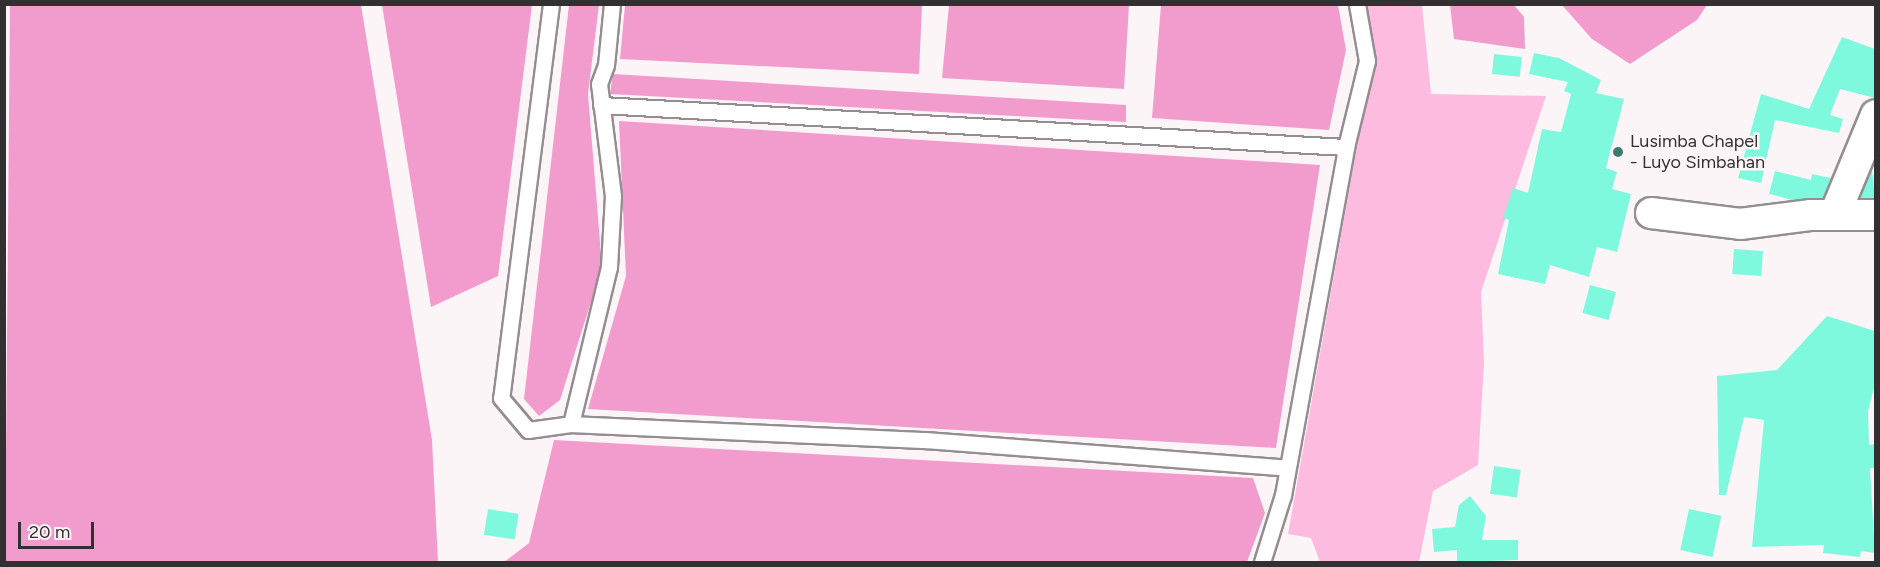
<!DOCTYPE html>
<style>
body{margin:0}
#map{position:relative;width:1880px;height:567px;overflow:hidden;background:#fcf5f8;font-family:Figtree,sans-serif}
div>[style]{position:absolute}
.green>*{inset:0;background:#fdbbdf}
.water>*{inset:0;background:#f29ccd}
.building>*{inset:0;background:#7ff9de;transform-origin:0 0}
.roads{filter:drop-shadow(2px 0 #948d91) drop-shadow(-2px 0 #948d91) drop-shadow(0 2px #948d91) drop-shadow(0 -2px #948d91)}
.service>*{height:15px;margin:-7.5px;padding:0 7.5px;transform-origin:7.5px;border-radius:7.5px;background:#fff}
.minor>*{height:30px;margin:-15px;padding:0 15px;transform-origin:15px;border-radius:15px;background:#fff}
.dots>*{width:16px;height:16px;translate:-50% -50%;box-sizing:border-box;border:3px solid #fcf5f8;border-radius:50%}
span{translate:-50% -50%;white-space:nowrap;text-align:center;line-height:1.15;-webkit-text-stroke:5px #fcf5f8;paint-order:stroke}
.poi-label{font-size:18px;color:#323031}
.left{translate:0 -50%;text-align:left}
.frame{position:absolute;inset:0;border:6px solid #323031;pointer-events:none}
.scale{position:absolute;left:18px;top:522px;width:76px;height:27px;box-sizing:border-box;border:3px solid #323031;border-top:0;padding-left:8px;font-size:18px;line-height:21px;white-space:nowrap;color:#323031;-webkit-text-stroke:4px #fcf5f8;paint-order:stroke}
</style>
<div id="map">
<div class="green">
<div style="clip-path:polygon(1364px 5px,1422px 5px,1431px 94px,1546px 96px,1481px 292px,1484px 363px,1478px 465px,1433px 491px,1419px 562px,1320px 562px,1311px 538px,1288px 534px,1372px 61px)"></div>
</div>
<div class="water">
<div style="clip-path:polygon(10px 5px,361px 5px,432px 440px,438px 562px,5px 562px)"></div>
<div style="clip-path:polygon(382px 5px,532px 5px,498px 276px,431px 307px)"></div>
<div style="clip-path:polygon(569px 5px,599px 5px,588px 94px,602px 267px,560px 400px,539px 416px,524px 399px)"></div>
<div style="clip-path:polygon(625px 5px,922px 5px,919px 74px,620px 59px)"></div>
<div style="clip-path:polygon(949px 5px,1129px 5px,1124px 89px,942px 78px)"></div>
<div style="clip-path:polygon(1161px 5px,1338px 5px,1346px 50px,1329px 130px,1152px 118px)"></div>
<div style="clip-path:polygon(1450px 5px,1514px 5px,1524px 17px,1525px 49px,1454px 39px)"></div>
<div style="clip-path:polygon(1562px 5px,1707px 5px,1697px 20px,1630px 64px,1592px 39px)"></div>
<div style="clip-path:polygon(613px 74px,1126px 105px,1126px 122px,610px 94px)"></div>
<div style="clip-path:polygon(619px 121px,1320px 165px,1276px 448px,588px 409px,626px 276px)"></div>
<div style="clip-path:polygon(554px 440px,1253px 478px,1265px 513px,1247px 562px,504px 562px,529px 543px)"></div>
</div>
<div class="building">
<div style="clip-path:polygon(1842px 37px,1875px 49px,1875px 98px,1840px 89px,1830px 115px,1843px 119px,1839px 133px,1775px 120px,1761px 183px,1738px 178px,1761px 94px,1809px 109px)"></div>
<div style="clip-path:polygon(1534px 53px,1559px 58px,1601px 80px,1596px 93px,1624px 99px,1606px 168px,1617px 172px,1612px 189px,1631px 194px,1617px 252px,1597px 247px,1589px 277px,1550px 265px,1545px 284px,1498px 274px,1509px 220px,1503px 218px,1513px 188px,1528px 193px,1542px 129px,1561px 132px,1571px 94px,1564px 91px,1568px 82px,1529px 74px)"></div>
<div style="left:1494px;top:54px;width:28px;height:20px;rotate:6deg"></div>
<div style="clip-path:polygon(1872px 170px,1875px 198px,1860px 198px)"></div>
<div style="clip-path:polygon(1775px 171px,1811px 180px,1812px 174px,1831px 178px,1823px 198px,1792px 200px,1769px 194px)"></div>
<div style="left:1734px;top:249px;width:29px;height:25px;rotate:4deg"></div>
<div style="left:1590px;top:285px;width:27px;height:29px;rotate:15deg"></div>
<div style="clip-path:polygon(1827px 316px,1875px 331px,1875px 384px,1868px 411px,1869px 445px,1875px 444px,1875px 468px,1870px 468px,1875px 553px,1861px 551px,1860px 557px,1823px 553px,1824px 545px,1752px 547px,1764px 420px,1744px 417px,1726px 495px,1719px 495px,1717px 376px,1777px 370px)"></div>
<div style="left:1494px;top:466px;width:27px;height:28px;rotate:8deg"></div>
<div style="clip-path:polygon(1470px 496px,1486px 516px,1482px 540px,1518px 540px,1518px 560px,1457px 562px,1457px 550px,1434px 552px,1432px 529px,1455px 527px,1459px 505px)"></div>
<div style="left:488px;top:509px;width:31px;height:26px;rotate:9deg"></div>
<div style="left:1689px;top:509px;width:33px;height:42px;rotate:12deg"></div>
</div>
<div class="roads">
<div class="service">
<div style="left:551px;top:4px;width:397px;rotate:97.2deg"></div>
<div style="left:501px;top:398px;width:42px;rotate:49.8deg"></div>
<div style="left:528px;top:430px;width:43px;rotate:-7.9deg"></div>
<div style="left:571px;top:424px;width:355px;rotate:2.6deg"></div>
<div style="left:926px;top:440px;width:362px;rotate:4.4deg"></div>
<div style="left:601px;top:105px;width:746px;rotate:3.23deg"></div>
<div style="left:571px;top:424px;width:162px;rotate:-76.4deg"></div>
<div style="left:609px;top:267px;width:71px;rotate:-86.8deg"></div>
<div style="left:613px;top:196px;width:113px;rotate:-97.1deg"></div>
<div style="left:599px;top:84px;width:20px;rotate:-70deg"></div>
<div style="left:606px;top:65px;width:61px;rotate:-84.4deg"></div>
<div style="left:1262px;top:562px;width:70px;rotate:-72.6deg"></div>
<div style="left:1283px;top:495px;width:354px;rotate:-79.7deg"></div>
<div style="left:1346px;top:147px;width:89px;rotate:-76.3deg"></div>
<div style="left:1367px;top:61px;width:58px;rotate:-100deg"></div>
</div>
<div class="minor">
<div style="left:1651px;top:213px;width:90px;rotate:7deg"></div>
<div style="left:1740px;top:224px;width:72px;rotate:-7.2deg"></div>
<div style="left:1811px;top:215px;width:65px"></div>
<div style="left:1835px;top:214px;width:107px;rotate:-67.5deg"></div>
</div>
</div>
<div class="dots">
<div style="left:1618px;top:152px;background:#3a7d6e"></div>
</div>
<div class="poi-label">
<span class="left" style="left:1630px;top:152px">Lusimba Chapel<br>- Luyo Simbahan</span>
</div>
<div class="frame"></div>
<div class="scale">20 m</div>
</div>
